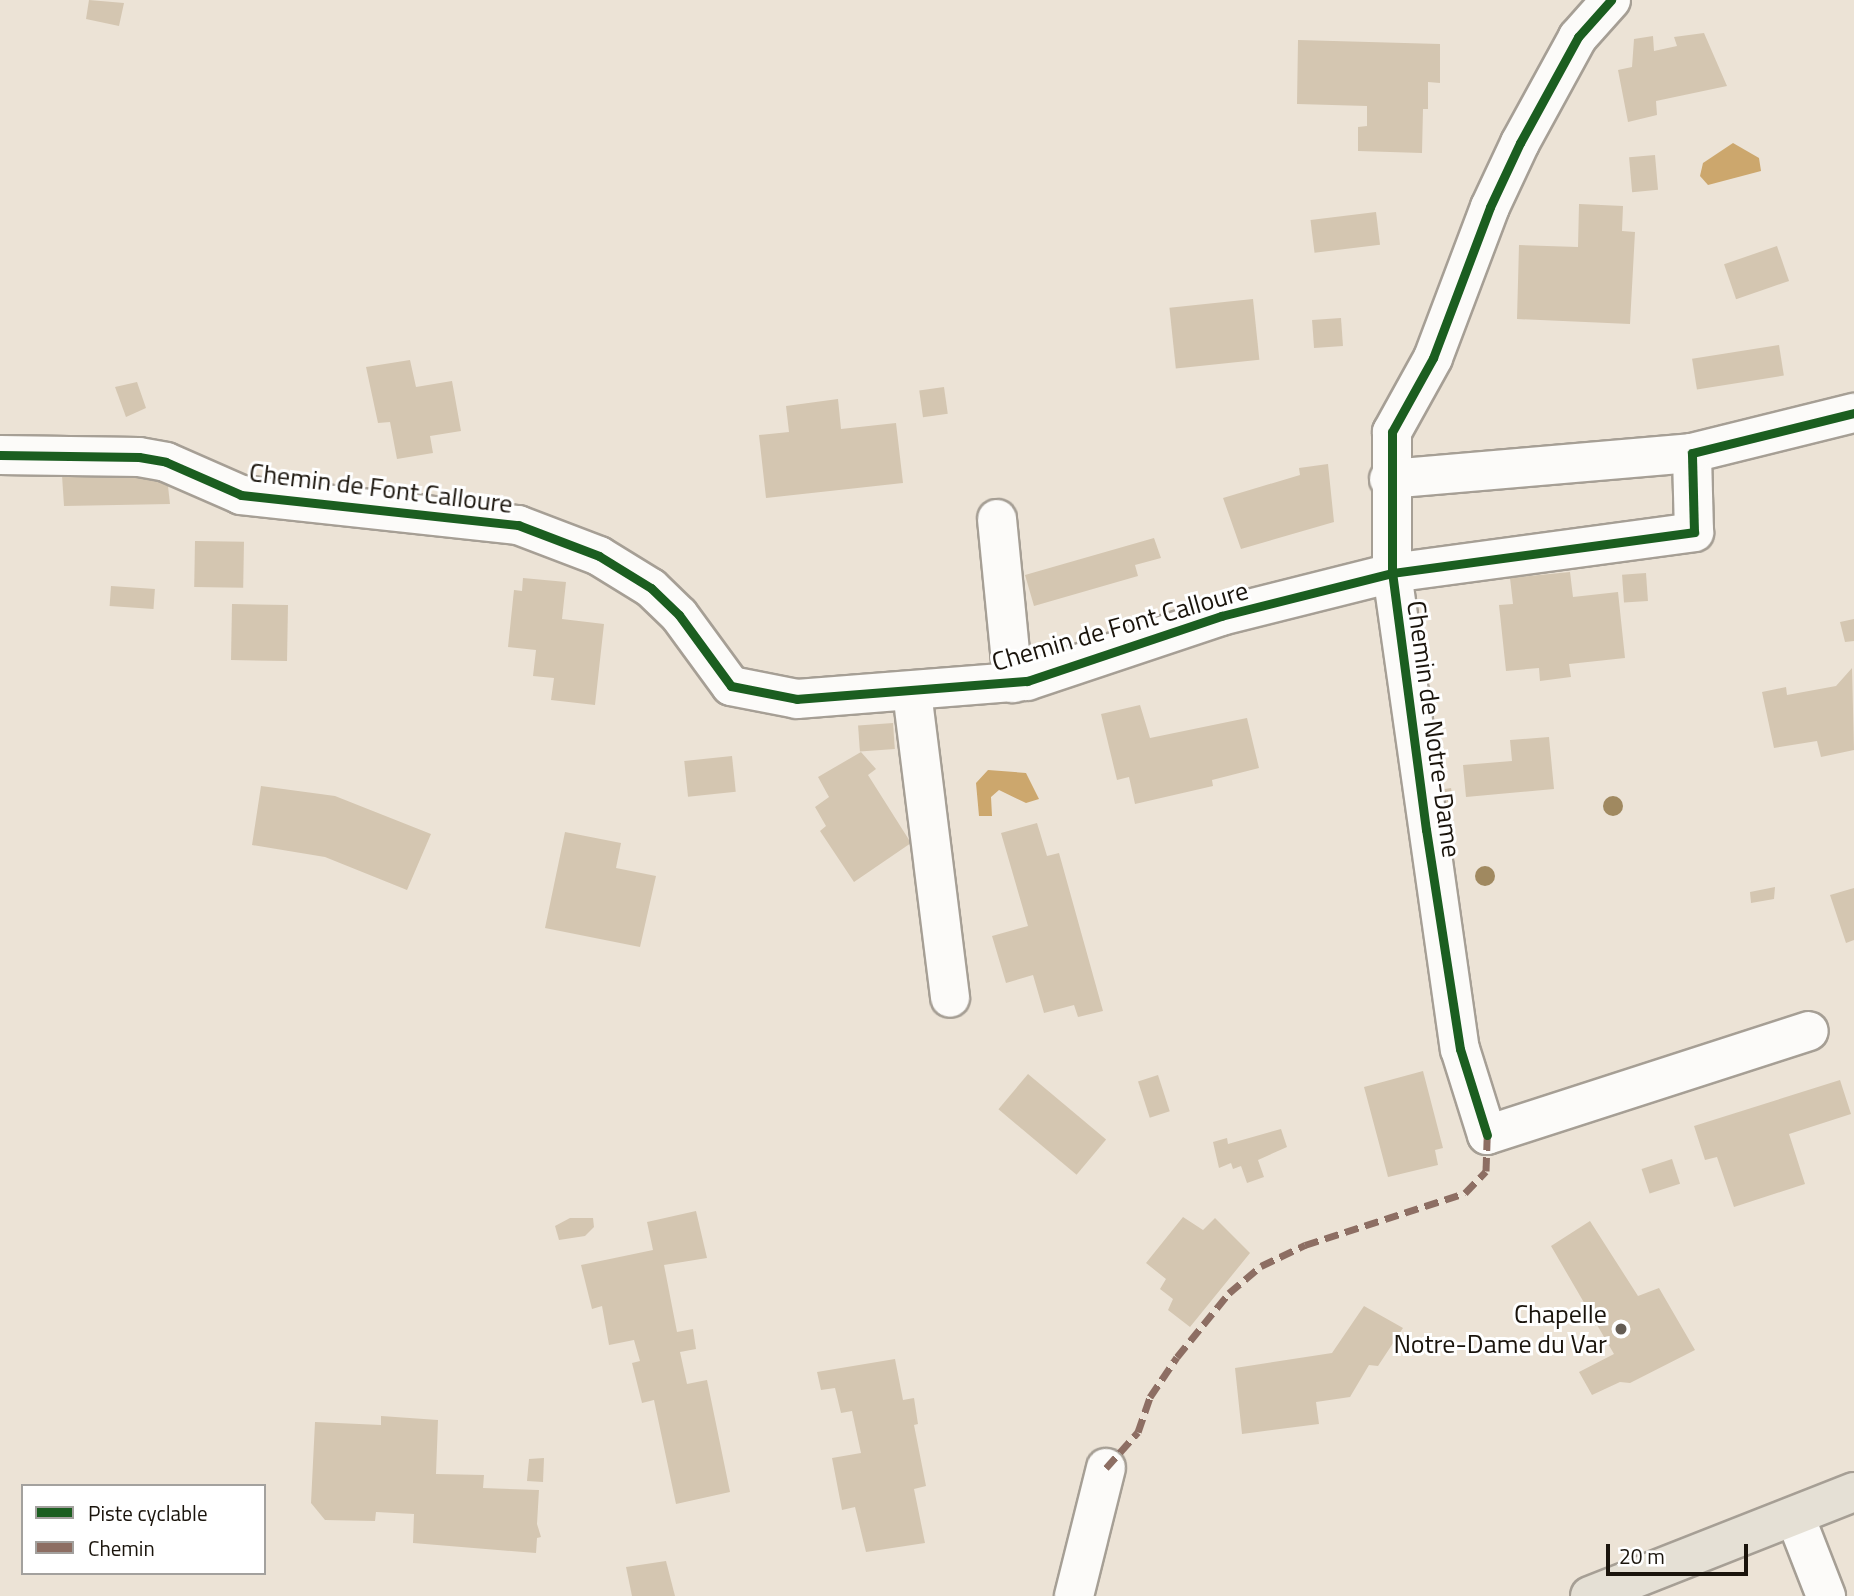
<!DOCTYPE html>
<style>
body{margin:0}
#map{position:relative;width:1854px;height:1596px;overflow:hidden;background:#ece3d6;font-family:"Titillium Web",sans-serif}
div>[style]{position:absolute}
.water>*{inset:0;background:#cca76d}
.building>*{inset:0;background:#d4c6b1;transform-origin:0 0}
.roads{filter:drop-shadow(2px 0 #a69f95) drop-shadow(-2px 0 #a69f95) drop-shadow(0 2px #a69f95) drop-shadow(0 -2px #a69f95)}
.minor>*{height:38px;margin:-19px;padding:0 19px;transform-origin:19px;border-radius:19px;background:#fcfbf9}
.major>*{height:38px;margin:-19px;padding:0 19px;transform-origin:19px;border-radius:19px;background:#e5e0d5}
.quiet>*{height:7px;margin-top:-3.5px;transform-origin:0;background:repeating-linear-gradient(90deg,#8d6e63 0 14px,transparent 0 21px)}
.cycleway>*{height:9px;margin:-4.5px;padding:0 4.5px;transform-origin:4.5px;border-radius:4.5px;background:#1b5e20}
.trees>*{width:20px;height:20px;margin:-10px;border-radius:50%;background:#a08960}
.dots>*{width:19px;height:19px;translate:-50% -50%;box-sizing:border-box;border:4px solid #fff;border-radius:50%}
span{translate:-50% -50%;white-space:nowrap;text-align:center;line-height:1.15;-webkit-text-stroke:6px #fff;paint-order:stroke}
.street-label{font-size:26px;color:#1a140c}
.poi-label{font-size:26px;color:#1a140c}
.right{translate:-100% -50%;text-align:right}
.legend{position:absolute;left:21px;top:1484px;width:245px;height:91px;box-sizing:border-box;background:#fff;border:2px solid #a3a19e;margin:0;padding:9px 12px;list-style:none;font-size:21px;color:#1a140c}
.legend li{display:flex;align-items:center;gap:14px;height:35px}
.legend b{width:35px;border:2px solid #a3a19e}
.scale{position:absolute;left:1606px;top:1544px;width:142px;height:32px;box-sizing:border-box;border:4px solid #1a140c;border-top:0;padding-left:9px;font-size:21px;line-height:24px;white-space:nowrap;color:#1a140c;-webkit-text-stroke:5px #fff;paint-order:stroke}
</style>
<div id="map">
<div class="water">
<div style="clip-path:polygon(1733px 143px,1759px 158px,1761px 171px,1708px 185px,1700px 176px,1703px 163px)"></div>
<div style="clip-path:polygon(988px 770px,1026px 773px,1039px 799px,1026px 803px,999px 790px,991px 797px,992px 816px,979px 816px,976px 783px)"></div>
</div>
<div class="building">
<div style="clip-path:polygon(89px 0,124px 3px,119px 26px,86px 19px)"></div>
<div style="clip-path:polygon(1704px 33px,1727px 86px,1656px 101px,1657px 115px,1628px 122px,1618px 70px,1632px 67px,1634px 39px,1653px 36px,1654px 51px,1677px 46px,1674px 37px)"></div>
<div style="clip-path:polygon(1298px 40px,1440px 44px,1440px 83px,1428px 82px,1428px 109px,1423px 109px,1422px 153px,1358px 151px,1358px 127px,1367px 126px,1367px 106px,1297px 104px)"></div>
<div style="left:1655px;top:155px;width:35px;height:26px;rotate:85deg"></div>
<div style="clip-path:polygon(1579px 204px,1623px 206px,1622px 231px,1635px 232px,1630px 324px,1517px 319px,1519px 245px,1578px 247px)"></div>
<div style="left:1376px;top:212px;width:33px;height:66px;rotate:83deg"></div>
<div style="left:1777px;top:246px;width:37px;height:56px;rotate:71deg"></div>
<div style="left:1253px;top:299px;width:61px;height:84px;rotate:84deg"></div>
<div style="left:1341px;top:318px;width:28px;height:29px;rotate:86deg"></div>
<div style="left:1779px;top:345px;width:31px;height:88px;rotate:81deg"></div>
<div style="clip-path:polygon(410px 360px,416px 387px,452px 381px,461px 431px,430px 436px,433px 453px,397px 459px,390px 422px,378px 423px,366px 367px)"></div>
<div style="clip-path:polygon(137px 382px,146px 408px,126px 417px,115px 387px)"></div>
<div style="left:944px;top:387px;width:27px;height:25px;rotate:82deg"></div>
<div style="clip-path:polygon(838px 399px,841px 429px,896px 423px,903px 483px,766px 498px,759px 435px,789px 432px,786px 406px)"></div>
<div style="clip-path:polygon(1328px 464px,1334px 522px,1241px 549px,1223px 498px,1300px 475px,1299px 468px)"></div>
<div style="clip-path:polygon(62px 475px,152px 475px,168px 486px,170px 504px,64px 506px)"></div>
<div style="clip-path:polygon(1154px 538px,1161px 558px,1135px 565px,1138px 576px,1034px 606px,1025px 575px)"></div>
<div style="left:195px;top:541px;width:49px;height:46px;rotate:1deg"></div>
<div style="clip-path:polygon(1570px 572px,1573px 597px,1618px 592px,1625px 658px,1569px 664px,1571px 677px,1540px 681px,1539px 668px,1506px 671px,1499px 605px,1513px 604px,1510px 578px)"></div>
<div style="left:1646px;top:573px;width:28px;height:24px;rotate:86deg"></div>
<div style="clip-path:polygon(523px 578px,566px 582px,562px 619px,604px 624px,595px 705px,551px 700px,554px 678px,533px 676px,536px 650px,508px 647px,514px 590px,522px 591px)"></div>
<div style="left:111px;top:586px;width:44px;height:20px;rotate:4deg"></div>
<div style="left:232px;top:604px;width:56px;height:56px;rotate:1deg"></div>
<div style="clip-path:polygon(1854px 619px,1854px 641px,1845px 642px,1840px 622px)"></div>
<div style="clip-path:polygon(1852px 668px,1854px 750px,1821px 757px,1817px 741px,1774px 748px,1762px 692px,1786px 687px,1787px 695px,1836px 686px)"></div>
<div style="clip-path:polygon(1140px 705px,1150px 738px,1247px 718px,1259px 768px,1212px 780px,1213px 786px,1135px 804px,1129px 777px,1117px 780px,1101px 714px)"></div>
<div style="left:893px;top:723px;width:26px;height:35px;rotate:86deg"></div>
<div style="clip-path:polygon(1549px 737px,1554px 789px,1466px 797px,1463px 765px,1512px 761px,1510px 740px)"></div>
<div style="clip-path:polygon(861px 752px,876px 769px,868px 775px,911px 843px,854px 882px,820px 831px,826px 826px,815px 807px,829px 797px,818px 777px)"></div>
<div style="left:732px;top:756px;width:36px;height:48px;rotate:84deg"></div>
<div style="clip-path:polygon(261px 786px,335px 796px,431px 834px,407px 890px,325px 857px,252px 845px)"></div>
<div style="left:1451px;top:788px;width:19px;height:20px;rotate:81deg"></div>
<div style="clip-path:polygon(1037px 823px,1047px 856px,1059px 853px,1103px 1011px,1078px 1017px,1074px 1005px,1044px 1013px,1033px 975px,1006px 983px,992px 936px,1028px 926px,1001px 833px)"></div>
<div style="clip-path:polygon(565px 832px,621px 843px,616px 868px,656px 876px,640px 947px,545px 928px)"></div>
<div style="clip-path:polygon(1775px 887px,1774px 899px,1751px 903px,1750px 892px)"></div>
<div style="clip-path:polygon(1854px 888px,1854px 940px,1846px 943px,1830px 895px)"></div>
<div style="clip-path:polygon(1423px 1071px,1443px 1148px,1435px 1150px,1438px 1165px,1388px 1177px,1364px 1087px)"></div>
<div style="left:1028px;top:1074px;width:102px;height:46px;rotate:40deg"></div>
<div style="left:1158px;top:1075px;width:38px;height:21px;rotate:72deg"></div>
<div style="clip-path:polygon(1840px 1080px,1851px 1114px,1789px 1134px,1805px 1184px,1734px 1207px,1717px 1157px,1705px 1160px,1694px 1126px)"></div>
<div style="clip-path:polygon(1281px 1129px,1287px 1147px,1258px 1160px,1264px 1177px,1247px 1183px,1241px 1166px,1233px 1169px,1231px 1163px,1219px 1168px,1213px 1142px,1227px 1138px,1228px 1144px)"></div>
<div style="left:1672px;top:1159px;width:26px;height:32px;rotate:72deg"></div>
<div style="clip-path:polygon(696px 1211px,707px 1258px,664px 1265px,677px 1332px,693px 1329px,696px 1349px,680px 1352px,687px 1384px,707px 1380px,730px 1492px,676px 1504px,654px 1400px,642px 1403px,632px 1363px,640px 1361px,634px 1340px,609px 1345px,602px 1306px,592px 1309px,581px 1265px,653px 1250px,647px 1222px)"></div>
<div style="clip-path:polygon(1183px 1217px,1203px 1230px,1215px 1218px,1250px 1253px,1190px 1327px,1168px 1310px,1173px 1299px,1160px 1289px,1166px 1279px,1146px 1263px)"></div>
<div style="clip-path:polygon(570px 1218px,593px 1218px,594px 1227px,585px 1236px,559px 1240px,555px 1226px)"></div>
<div style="clip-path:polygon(1590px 1221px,1638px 1296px,1659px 1288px,1695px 1350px,1630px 1383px,1620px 1382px,1592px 1395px,1579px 1372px,1614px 1354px,1551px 1246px)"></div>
<div style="clip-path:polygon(1364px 1306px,1403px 1328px,1378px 1366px,1369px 1365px,1350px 1397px,1316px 1402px,1319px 1424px,1242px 1434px,1235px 1368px,1332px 1353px)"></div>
<div style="clip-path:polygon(895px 1359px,903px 1400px,914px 1398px,918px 1424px,914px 1425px,926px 1486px,914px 1489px,925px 1543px,866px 1552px,855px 1507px,842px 1510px,832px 1458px,861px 1453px,852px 1411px,841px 1413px,835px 1388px,821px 1390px,817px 1372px)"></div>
<div style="clip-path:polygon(381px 1416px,438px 1420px,436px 1474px,484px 1475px,483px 1488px,539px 1490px,537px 1524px,541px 1537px,537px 1538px,536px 1553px,413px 1543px,414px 1514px,376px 1512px,375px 1521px,325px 1520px,311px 1503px,315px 1422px,381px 1425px)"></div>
<div style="clip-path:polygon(544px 1458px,543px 1482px,527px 1481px,529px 1459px)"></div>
<div style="clip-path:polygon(666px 1561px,675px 1596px,632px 1596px,626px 1567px)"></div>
</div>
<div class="roads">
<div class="minor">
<div style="left:1611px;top:0;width:50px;rotate:131.7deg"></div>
<div style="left:1578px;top:37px;width:121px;rotate:118.7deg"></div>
<div style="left:1520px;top:143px;width:71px;rotate:115.1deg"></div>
<div style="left:1490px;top:207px;width:161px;rotate:110.7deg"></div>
<div style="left:1433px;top:358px;width:85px;rotate:119deg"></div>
<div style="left:1392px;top:432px;width:141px;rotate:90deg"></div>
<div style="left:1392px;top:573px;width:481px;rotate:81.9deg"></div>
<div style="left:1460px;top:1049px;width:90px;rotate:72.6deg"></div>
<div style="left:1487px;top:1135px;width:338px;rotate:-17.9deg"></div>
<div style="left:0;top:455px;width:139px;rotate:0.8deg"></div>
<div style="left:139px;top:457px;width:27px;rotate:10deg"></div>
<div style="left:166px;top:462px;width:82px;rotate:23.7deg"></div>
<div style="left:241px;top:495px;width:279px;rotate:6.2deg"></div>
<div style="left:518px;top:525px;width:87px;rotate:20.9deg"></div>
<div style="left:599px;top:556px;width:61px;rotate:31.6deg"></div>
<div style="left:651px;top:588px;width:39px;rotate:44deg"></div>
<div style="left:679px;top:615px;width:88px;rotate:53.8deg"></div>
<div style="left:731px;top:686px;width:67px;rotate:11.1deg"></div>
<div style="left:797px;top:699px;width:231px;rotate:-4.5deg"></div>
<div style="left:1027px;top:681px;width:205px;rotate:-18.5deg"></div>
<div style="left:1221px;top:616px;width:176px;rotate:-14.1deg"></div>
<div style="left:1392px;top:573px;width:305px;rotate:-7.7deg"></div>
<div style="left:1694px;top:532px;width:79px;rotate:-91.5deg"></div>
<div style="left:1692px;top:453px;width:167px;rotate:-13.9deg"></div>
<div style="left:1389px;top:479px;width:304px;rotate:-4.9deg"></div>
<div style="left:997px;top:519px;width:165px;rotate:84.4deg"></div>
<div style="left:912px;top:692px;width:308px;rotate:82.9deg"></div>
<div style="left:1796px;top:1519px;width:83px;rotate:68.7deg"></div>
<div style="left:1074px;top:1596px;width:132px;rotate:-76deg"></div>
</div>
<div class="major">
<div style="left:1590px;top:1596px;width:284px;rotate:-21.5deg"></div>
</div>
</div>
<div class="quiet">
<div style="left:1106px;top:1468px;width:48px;rotate:-48.4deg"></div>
<div style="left:1138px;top:1432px;width:37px;rotate:-71deg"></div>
<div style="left:1150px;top:1397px;width:48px;rotate:-56deg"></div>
<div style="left:1177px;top:1357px;width:82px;rotate:-50.9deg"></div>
<div style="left:1229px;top:1293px;width:42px;rotate:-40.2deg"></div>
<div style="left:1261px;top:1266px;width:49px;rotate:-25.5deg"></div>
<div style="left:1305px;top:1245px;width:168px;rotate:-18deg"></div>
<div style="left:1465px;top:1193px;width:30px;rotate:-46deg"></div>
<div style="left:1486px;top:1171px;width:36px;rotate:-88deg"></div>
</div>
<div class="cycleway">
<div style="left:0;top:455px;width:139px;rotate:0.8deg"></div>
<div style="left:139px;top:457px;width:27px;rotate:10deg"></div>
<div style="left:166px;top:462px;width:82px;rotate:23.7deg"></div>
<div style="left:241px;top:495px;width:279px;rotate:6.2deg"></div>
<div style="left:518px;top:525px;width:87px;rotate:20.9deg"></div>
<div style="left:599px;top:556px;width:61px;rotate:31.6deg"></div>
<div style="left:651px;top:588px;width:39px;rotate:44deg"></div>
<div style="left:679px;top:615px;width:88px;rotate:53.8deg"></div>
<div style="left:731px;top:686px;width:67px;rotate:11.1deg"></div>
<div style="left:797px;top:699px;width:231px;rotate:-4.5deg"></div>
<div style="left:1027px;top:681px;width:205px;rotate:-18.5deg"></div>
<div style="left:1221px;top:616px;width:176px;rotate:-14.1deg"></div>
<div style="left:1392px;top:573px;width:305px;rotate:-7.7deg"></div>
<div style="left:1694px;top:532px;width:79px;rotate:-91.5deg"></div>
<div style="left:1692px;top:453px;width:167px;rotate:-13.9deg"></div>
<div style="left:1487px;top:1135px;width:90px;rotate:-107.4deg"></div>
<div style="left:1460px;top:1049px;width:222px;rotate:-98.8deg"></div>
<div style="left:1426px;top:830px;width:259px;rotate:-97.5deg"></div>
<div style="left:1392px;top:573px;width:141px;rotate:-90deg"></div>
<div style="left:1392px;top:432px;width:85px;rotate:-61deg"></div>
<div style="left:1433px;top:358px;width:161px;rotate:-69.3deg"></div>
<div style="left:1490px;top:207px;width:71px;rotate:-64.9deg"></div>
<div style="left:1520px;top:143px;width:121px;rotate:-61.3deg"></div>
<div style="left:1578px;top:37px;width:50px;rotate:-48.3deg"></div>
</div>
<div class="trees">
<div style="left:1613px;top:806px"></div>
<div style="left:1485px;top:876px"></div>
</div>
<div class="dots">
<div style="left:1621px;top:1329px;background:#645c53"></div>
</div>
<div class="street-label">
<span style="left:381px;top:488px;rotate:7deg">Chemin de Font Calloure</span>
<span style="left:1120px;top:626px;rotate:-16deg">Chemin de Font Calloure</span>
<span style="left:1434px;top:729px;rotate:82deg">Chemin de Notre-Dame</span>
</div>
<div class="poi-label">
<span class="right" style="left:1607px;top:1329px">Chapelle<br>Notre-Dame du Var</span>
</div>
<ul class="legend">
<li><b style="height:9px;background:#1b5e20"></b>Piste cyclable</li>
<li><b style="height:9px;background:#8d6e63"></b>Chemin</li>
</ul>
<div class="scale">20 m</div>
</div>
